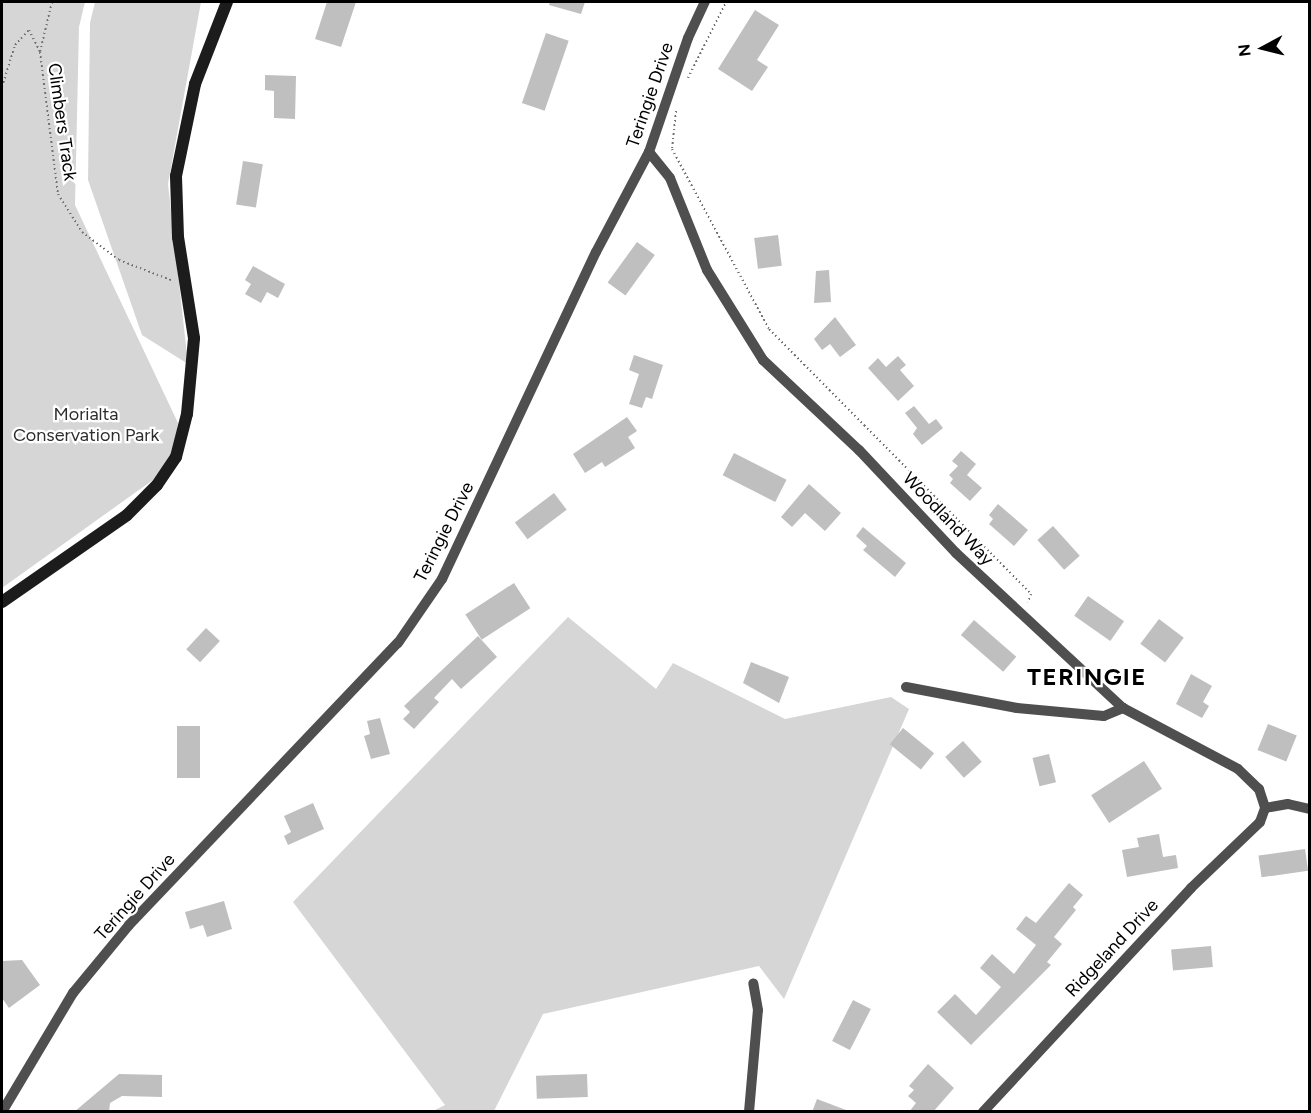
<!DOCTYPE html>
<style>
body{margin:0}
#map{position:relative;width:1311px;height:1113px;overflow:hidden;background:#fff;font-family:Figtree,sans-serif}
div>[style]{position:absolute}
.green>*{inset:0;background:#d6d6d6}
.building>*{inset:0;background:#bfbfbf;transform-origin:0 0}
.path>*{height:2px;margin-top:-1px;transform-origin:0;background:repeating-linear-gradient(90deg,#717171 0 1.5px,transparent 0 4.5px)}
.minor>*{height:10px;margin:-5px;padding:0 5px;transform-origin:5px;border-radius:5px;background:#4f4f4f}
.secondary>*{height:12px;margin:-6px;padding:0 6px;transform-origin:6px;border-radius:6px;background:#1c1c1c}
span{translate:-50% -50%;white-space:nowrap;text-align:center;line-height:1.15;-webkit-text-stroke:4.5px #fff;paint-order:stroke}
.street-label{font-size:18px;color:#000}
.park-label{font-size:18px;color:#2d2d2d}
.district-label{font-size:24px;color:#000;font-weight:700;letter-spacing:1.5px}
.frame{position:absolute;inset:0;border:3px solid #000;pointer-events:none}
.north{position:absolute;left:1233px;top:18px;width:60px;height:60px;-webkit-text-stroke:4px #fff;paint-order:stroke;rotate:263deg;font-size:16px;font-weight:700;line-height:24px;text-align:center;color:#000}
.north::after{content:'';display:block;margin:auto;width:21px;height:27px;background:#000;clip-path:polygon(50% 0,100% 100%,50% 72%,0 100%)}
</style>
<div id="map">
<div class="green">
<div style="clip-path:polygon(2px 2px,85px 2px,79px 27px,75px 205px,178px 423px,171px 467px,2px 588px)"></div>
<div style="clip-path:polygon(95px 2px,201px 2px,168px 184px,188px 364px,142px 335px,88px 180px,90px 23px)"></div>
<div style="clip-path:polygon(568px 617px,656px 689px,673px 663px,785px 719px,891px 697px,909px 709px,784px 999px,759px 966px,543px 1014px,494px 1111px,433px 1111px,445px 1105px,293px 902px)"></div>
</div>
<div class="building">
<div style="clip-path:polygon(327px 2px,356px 2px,341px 47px,315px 39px)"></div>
<div style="clip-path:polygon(550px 2px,585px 2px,581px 14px,549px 5px)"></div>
<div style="clip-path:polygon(755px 10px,779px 25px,757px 60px,768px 67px,752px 91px,718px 69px)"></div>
<div style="left:546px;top:33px;width:24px;height:74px;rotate:19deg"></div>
<div style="clip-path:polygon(265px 75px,296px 76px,295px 119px,274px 118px,274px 91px,265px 90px)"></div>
<div style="left:243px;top:161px;width:20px;height:44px;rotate:9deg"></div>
<div style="left:778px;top:235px;width:31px;height:24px;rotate:83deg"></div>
<div style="left:637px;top:242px;width:22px;height:50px;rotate:36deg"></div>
<div style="clip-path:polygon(253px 266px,285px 284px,278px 298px,267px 292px,261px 303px,245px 294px,251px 284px,245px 280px)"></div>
<div style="clip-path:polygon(829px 270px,831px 302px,814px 303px,816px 271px)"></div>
<div style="clip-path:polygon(835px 317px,856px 345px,840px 357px,830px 344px,822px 350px,814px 339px)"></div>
<div style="clip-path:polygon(634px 355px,663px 365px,652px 399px,646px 397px,642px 408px,629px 404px,639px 374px,629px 370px)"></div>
<div style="clip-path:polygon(898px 356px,906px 365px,900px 370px,914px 386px,898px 401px,868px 368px,878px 358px,886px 367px)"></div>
<div style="clip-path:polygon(914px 406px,929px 424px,936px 419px,943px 428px,922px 445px,913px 434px,917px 428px,905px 413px)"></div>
<div style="clip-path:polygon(627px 417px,637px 431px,628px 437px,635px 448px,605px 467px,602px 462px,585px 473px,573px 454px)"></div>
<div style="clip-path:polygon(961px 451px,976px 464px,967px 475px,982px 488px,970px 501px,950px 483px,953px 479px,949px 475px,958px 466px,952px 461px)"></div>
<div style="left:734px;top:453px;width:59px;height:25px;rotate:27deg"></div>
<div style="clip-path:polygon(809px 484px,841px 513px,825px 531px,805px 513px,792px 527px,781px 517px)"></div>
<div style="left:554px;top:493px;width:21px;height:49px;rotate:53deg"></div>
<div style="clip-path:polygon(998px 504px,1028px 530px,1014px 546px,989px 524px,993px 519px,989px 515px)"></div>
<div style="left:1053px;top:526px;width:40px;height:21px;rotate:48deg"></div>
<div style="clip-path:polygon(863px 527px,906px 563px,895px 577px,863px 550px,867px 546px,856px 536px)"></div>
<div style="left:514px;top:583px;width:30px;height:58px;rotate:57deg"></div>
<div style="left:1088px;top:596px;width:44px;height:24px;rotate:35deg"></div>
<div style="left:1159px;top:619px;width:31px;height:31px;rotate:37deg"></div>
<div style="left:974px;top:620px;width:56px;height:20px;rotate:41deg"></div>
<div style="left:206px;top:628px;width:19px;height:29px;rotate:43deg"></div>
<div style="clip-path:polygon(478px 636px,497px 657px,461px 689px,452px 679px,434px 698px,439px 702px,414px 729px,403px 719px,410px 712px,404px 706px)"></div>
<div style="clip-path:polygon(751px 662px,789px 677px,779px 703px,743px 683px)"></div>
<div style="clip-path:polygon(1191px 674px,1212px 686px,1203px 702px,1209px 706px,1202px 718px,1176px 704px)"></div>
<div style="clip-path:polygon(380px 718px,390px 754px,371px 759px,364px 736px,370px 734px,367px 721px)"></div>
<div style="left:1268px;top:724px;width:31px;height:28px;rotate:22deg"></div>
<div style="left:177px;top:726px;width:23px;height:52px"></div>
<div style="left:903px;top:728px;width:40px;height:21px;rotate:39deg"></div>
<div style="left:963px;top:741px;width:28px;height:24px;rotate:48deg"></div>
<div style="left:1049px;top:754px;width:29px;height:17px;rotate:76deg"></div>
<div style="left:1144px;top:761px;width:33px;height:63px;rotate:57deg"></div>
<div style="clip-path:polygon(313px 803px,324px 829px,288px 845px,284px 836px,291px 832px,284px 816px)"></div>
<div style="clip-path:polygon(1159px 834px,1163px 857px,1176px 855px,1178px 868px,1127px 877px,1122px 850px,1139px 847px,1137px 838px)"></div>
<div style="left:1305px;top:849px;width:22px;height:47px;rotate:82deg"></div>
<div style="clip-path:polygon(1069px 883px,1083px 895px,1073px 907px,1076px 910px,1054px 937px,1062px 944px,1047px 962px,1051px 965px,971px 1045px,937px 1012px,955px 994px,976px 1015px,1001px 987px,980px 968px,992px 954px,1014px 974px,1036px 945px,1016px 929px,1026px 916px,1036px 923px)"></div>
<div style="clip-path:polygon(224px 901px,232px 929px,207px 937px,203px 925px,190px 929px,185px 912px)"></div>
<div style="left:1211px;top:946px;width:21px;height:40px;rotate:85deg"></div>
<div style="clip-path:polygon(22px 960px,40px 985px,9px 1008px,2px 998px,2px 961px)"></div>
<div style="left:853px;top:1000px;width:20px;height:46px;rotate:27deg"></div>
<div style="clip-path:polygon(928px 1064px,954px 1088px,933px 1112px,909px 1112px,916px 1103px,908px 1096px,914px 1090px,909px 1086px)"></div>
<div style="clip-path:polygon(119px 1074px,162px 1075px,162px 1097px,122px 1096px,110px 1103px,109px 1112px,74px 1112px)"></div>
<div style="left:587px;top:1074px;width:23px;height:51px;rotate:88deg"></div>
<div style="clip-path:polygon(817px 1099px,846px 1110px,846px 1112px,812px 1112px)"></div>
</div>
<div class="path">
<div style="left:52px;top:2px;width:51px;rotate:103.5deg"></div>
<div style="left:40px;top:52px;width:143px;rotate:82.8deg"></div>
<div style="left:58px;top:194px;width:45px;rotate:57.7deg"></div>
<div style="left:82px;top:232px;width:46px;rotate:37.1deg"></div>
<div style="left:119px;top:260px;width:56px;rotate:21deg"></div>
<div style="left:688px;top:78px;width:85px;rotate:-63.4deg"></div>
<div style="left:2px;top:87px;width:44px;rotate:-72.8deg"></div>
<div style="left:15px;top:45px;width:21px;rotate:-47deg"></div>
<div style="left:29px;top:30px;width:25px;rotate:63deg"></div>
<div style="left:676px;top:111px;width:38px;rotate:96deg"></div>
<div style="left:672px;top:149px;width:204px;rotate:61.7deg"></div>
<div style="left:769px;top:329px;width:373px;rotate:45.3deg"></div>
<div style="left:1031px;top:594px;width:9px;rotate:111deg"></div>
</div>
<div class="minor">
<div style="left:649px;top:152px;width:33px;rotate:51deg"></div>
<div style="left:670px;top:178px;width:99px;rotate:68.1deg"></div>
<div style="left:707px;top:270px;width:106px;rotate:58.1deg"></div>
<div style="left:763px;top:360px;width:132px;rotate:43.2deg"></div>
<div style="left:859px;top:450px;width:141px;rotate:46.7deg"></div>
<div style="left:956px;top:553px;width:228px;rotate:42.9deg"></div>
<div style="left:1123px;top:708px;width:130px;rotate:27.9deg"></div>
<div style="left:1238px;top:769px;width:29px;rotate:44deg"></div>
<div style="left:1259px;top:789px;width:20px;rotate:72deg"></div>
<div style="left:1265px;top:808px;width:23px;rotate:-10deg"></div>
<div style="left:1288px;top:804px;width:23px;rotate:13deg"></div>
<div style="left:906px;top:687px;width:113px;rotate:10.7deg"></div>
<div style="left:1017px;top:708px;width:87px;rotate:5.3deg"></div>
<div style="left:1104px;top:716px;width:21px;rotate:-23deg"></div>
<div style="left:2px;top:1112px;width:139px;rotate:-59.2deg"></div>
<div style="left:73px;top:993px;width:88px;rotate:-50.5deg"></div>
<div style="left:129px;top:925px;width:390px;rotate:-46.4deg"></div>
<div style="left:398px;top:643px;width:78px;rotate:-55.5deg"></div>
<div style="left:442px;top:579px;width:361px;rotate:-64.8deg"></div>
<div style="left:596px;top:252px;width:113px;rotate:-62.1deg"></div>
<div style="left:649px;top:152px;width:120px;rotate:-71.1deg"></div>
<div style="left:688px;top:38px;width:40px;rotate:-65deg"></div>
<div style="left:749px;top:1112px;width:102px;rotate:-85deg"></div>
<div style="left:758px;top:1010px;width:27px;rotate:-100deg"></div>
<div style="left:983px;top:1112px;width:306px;rotate:-47.1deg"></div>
<div style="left:1191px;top:888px;width:95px;rotate:-43.7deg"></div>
<div style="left:1260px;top:822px;width:15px;rotate:-70deg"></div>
</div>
<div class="secondary">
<div style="left:2px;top:602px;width:152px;rotate:-34.8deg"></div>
<div style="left:127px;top:515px;width:42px;rotate:-45deg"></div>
<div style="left:157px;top:485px;width:34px;rotate:-56deg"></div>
<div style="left:176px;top:457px;width:44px;rotate:-75.7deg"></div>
<div style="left:187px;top:414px;width:76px;rotate:-84.7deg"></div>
<div style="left:194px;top:338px;width:102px;rotate:-99deg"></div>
<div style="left:178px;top:237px;width:61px;rotate:-91.9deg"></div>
<div style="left:176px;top:176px;width:94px;rotate:-78.3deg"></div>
<div style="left:195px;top:84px;width:88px;rotate:-68.7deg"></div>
</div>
<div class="street-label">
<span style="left:650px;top:95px;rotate:-71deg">Teringie Drive</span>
<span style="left:62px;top:122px;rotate:82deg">Climbers Track</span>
<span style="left:948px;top:519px;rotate:46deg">Woodland Way</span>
<span style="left:444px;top:532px;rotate:-63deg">Teringie Drive</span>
<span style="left:135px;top:897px;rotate:-48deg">Teringie Drive</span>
<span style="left:1112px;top:948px;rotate:-47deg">Ridgeland Drive</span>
</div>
<div class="park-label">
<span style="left:86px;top:425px">Morialta<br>Conservation Park</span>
</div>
<div class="district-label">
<span style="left:1087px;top:677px">TERINGIE</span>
</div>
<div class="frame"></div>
<div class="north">N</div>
</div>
